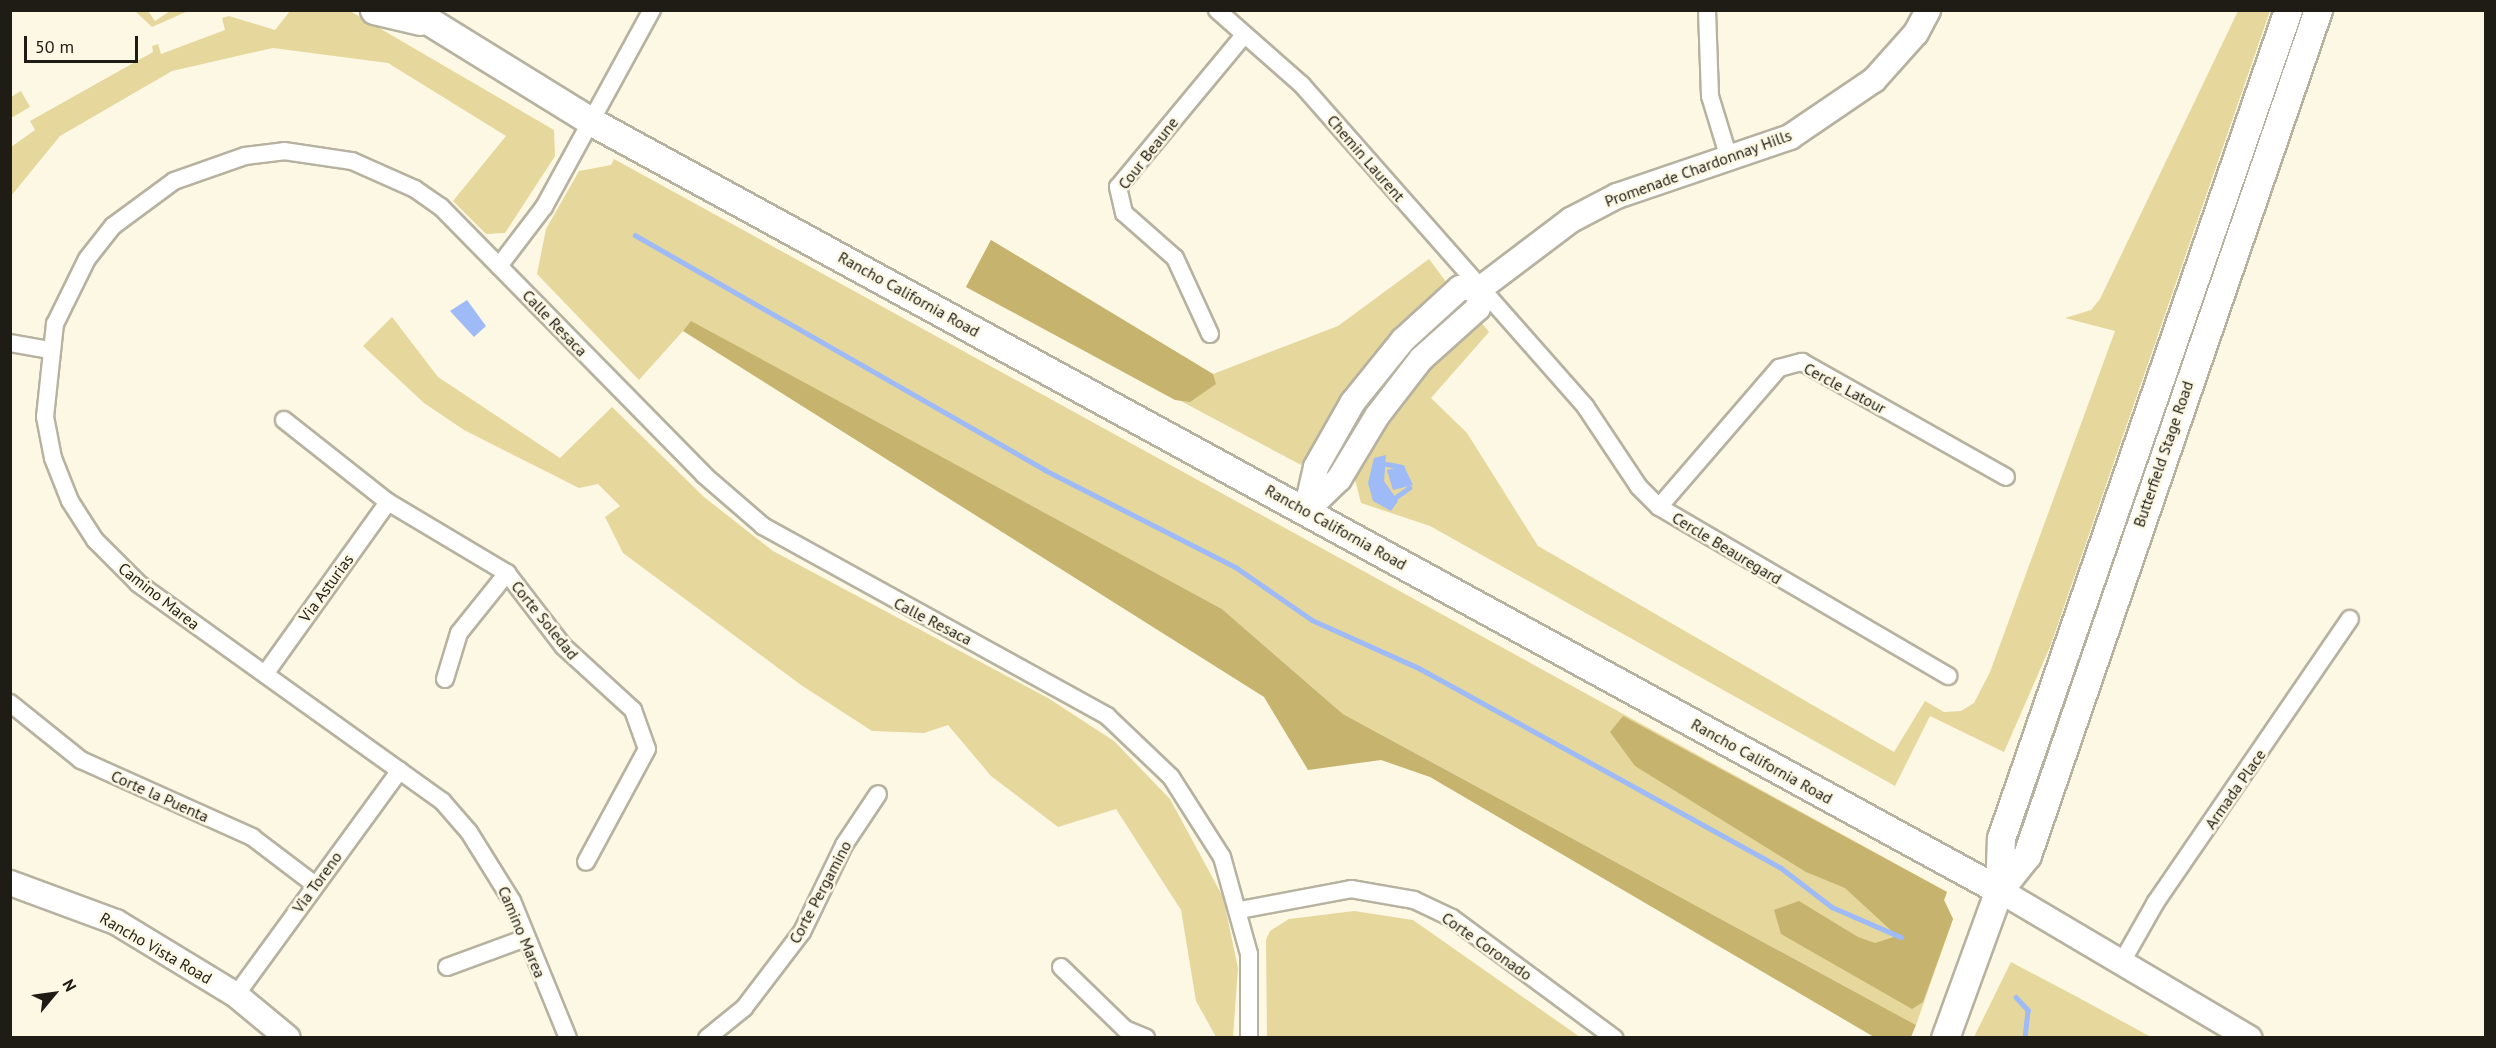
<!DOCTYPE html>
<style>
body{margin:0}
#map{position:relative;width:2496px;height:1048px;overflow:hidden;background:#fdf8e4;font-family:"PT Sans",sans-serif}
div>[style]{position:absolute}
.green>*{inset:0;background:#e6d79d}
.forest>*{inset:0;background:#c6b46e}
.water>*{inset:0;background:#9ebaf7}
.stream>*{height:4.5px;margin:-2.25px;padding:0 2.25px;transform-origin:2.25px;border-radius:2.25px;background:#9ebaf7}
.roads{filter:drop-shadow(2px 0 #b7b2a0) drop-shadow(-2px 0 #b7b2a0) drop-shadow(0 2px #b7b2a0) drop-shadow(0 -2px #b7b2a0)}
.street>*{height:16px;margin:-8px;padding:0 8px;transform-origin:8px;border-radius:8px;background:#fff}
.secondary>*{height:24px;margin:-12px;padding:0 12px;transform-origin:12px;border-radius:12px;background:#fff}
.primary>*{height:27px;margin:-13.5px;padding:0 13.5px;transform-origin:13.5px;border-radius:13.5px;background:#fff}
span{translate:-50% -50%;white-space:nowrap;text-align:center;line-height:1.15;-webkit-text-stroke:5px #fdf8e4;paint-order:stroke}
.street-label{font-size:16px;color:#1e1c15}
.frame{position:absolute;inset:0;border:12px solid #1e1c15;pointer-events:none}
.north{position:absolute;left:24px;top:964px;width:60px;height:60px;-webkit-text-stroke:4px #fdf8e4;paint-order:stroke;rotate:61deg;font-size:16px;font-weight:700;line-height:24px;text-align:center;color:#1e1c15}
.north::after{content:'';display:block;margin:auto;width:21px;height:27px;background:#1e1c15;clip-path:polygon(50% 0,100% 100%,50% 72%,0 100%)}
.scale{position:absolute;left:24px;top:36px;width:114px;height:27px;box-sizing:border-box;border:3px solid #1e1c15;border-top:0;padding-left:8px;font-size:18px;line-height:21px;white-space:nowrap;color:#1e1c15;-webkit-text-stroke:4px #fdf8e4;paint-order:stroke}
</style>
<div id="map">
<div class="green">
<div style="clip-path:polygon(135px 11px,148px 11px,155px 21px,170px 11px,188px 11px,152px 27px)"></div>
<div style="clip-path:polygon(290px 11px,350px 11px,554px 130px,555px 156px,505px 233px,486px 234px,453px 201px,506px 136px,388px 63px,273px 48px,172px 71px,60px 136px,11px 196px,11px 147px,35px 130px,30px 121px,153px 52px,152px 46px,158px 44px,161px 54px,225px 30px,222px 18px,229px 16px,275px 30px)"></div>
<div style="clip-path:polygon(2238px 11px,2270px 11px,2050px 647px,2004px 752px,1930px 716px,1895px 786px,1430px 526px,1361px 503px,1354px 476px,1386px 423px,1428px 368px,1481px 322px,1489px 332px,1431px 398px,1467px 433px,1538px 546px,1894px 752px,1925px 701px,1944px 712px,1961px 711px,1974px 703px,1990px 672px,2115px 331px,2065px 318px,2091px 310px,2100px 299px)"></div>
<div style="clip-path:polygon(21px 91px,30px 107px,11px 118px,11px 97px)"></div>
<div style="clip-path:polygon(614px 159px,1947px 892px,1944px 900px,1953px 919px,1916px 1025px,1343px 714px,1222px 609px,691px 322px,639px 380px,537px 274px,546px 229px,579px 171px,611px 165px)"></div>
<div style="clip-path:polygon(991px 240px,1213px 374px,1338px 326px,1429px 259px,1450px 287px,1314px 459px,1301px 465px,966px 287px)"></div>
<div style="clip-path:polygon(1457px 305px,1460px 309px,1336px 460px,1379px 379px)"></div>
<div style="clip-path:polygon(392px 317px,438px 377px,560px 458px,612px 407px,704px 497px,773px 551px,1048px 698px,1114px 741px,1170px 799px,1223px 897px,1238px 968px,1233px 1037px,1216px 1037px,1196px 1001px,1181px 910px,1116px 809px,1058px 827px,991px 776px,948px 725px,924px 733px,872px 731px,801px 685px,623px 553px,605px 517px,620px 506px,598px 484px,579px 488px,464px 430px,424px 403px,363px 346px)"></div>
<div style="clip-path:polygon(1354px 911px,1413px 920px,1580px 1037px,1267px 1037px,1266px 940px,1270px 931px,1289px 919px)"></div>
<div style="clip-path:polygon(2011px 962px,2081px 999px,2151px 1037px,1974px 1037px)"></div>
</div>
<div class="forest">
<div style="clip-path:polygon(991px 240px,1213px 374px,1216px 384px,1190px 402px,1175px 400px,966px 287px)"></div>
<div style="clip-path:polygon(691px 321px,1222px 609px,1343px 714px,1916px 1025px,1911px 1037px,1874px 1037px,1430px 777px,1381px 760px,1308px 770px,1264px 697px,683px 331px)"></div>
<div style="clip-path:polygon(1623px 716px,1947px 892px,1944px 900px,1953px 919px,1923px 1002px,1912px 1009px,1781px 934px,1774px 910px,1799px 901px,1858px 937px,1875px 943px,1897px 936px,1845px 888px,1806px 872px,1635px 766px,1610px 732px)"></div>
</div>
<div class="water">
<div style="clip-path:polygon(467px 300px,486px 326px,474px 337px,450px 311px)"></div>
<div style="clip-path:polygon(1386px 455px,1384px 481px,1398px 501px,1391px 511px,1373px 501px,1368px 483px,1374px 458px)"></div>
<div style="clip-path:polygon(1404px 466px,1413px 485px,1393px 490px,1387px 470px)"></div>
</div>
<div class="stream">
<div style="left:635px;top:235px;width:473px;rotate:29.8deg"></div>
<div style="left:1045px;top:470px;width:216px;rotate:27deg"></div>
<div style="left:1237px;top:568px;width:91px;rotate:34.7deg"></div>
<div style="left:1312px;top:620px;width:117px;rotate:24.2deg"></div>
<div style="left:1419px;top:668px;width:412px;rotate:28.9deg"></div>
<div style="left:1780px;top:867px;width:66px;rotate:37.6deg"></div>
<div style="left:1832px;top:907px;width:75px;rotate:23.5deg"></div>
<div style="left:1387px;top:464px;width:15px;rotate:11deg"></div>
<div style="left:1396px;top:497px;width:16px;rotate:-35deg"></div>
<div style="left:2016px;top:997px;width:18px;rotate:47deg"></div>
<div style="left:2028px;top:1010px;width:28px;rotate:96deg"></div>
</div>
<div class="roads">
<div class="street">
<div style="left:1217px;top:10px;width:113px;rotate:41.4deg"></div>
<div style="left:1302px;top:85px;width:428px;rotate:48.6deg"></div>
<div style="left:1585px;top:406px;width:97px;rotate:56.3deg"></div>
<div style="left:1639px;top:487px;width:28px;rotate:45deg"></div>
<div style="left:1659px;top:507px;width:335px;rotate:30.3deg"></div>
<div style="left:1707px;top:10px;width:86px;rotate:88deg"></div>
<div style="left:1710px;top:96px;width:65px;rotate:73deg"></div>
<div style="left:499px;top:266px;width:74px;rotate:-52.7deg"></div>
<div style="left:544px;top:207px;width:225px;rotate:-61.3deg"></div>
<div style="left:1210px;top:334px;width:84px;rotate:-114.7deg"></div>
<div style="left:1175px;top:258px;width:68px;rotate:-138.6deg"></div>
<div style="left:1124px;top:213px;width:27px;rotate:-103deg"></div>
<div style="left:1118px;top:187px;width:197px;rotate:-50.3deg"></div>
<div style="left:10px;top:343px;width:40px;rotate:10deg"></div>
<div style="left:284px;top:420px;width:132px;rotate:38.3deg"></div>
<div style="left:388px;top:502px;width:139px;rotate:30.8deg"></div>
<div style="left:507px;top:573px;width:92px;rotate:52.5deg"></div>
<div style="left:563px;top:646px;width:95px;rotate:42.4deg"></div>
<div style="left:633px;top:710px;width:41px;rotate:70.3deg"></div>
<div style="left:647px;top:749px;width:128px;rotate:118.4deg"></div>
<div style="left:1659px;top:507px;width:184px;rotate:-49.2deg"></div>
<div style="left:1779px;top:368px;width:24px;rotate:-15deg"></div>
<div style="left:1802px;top:362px;width:234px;rotate:29.4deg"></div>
<div style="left:265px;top:674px;width:211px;rotate:-54.4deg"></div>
<div style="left:445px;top:679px;width:48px;rotate:-73.1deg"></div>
<div style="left:459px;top:633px;width:77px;rotate:-51.3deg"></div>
<div style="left:10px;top:703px;width:91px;rotate:38.8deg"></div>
<div style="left:81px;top:760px;width:188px;rotate:24.2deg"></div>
<div style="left:252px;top:837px;width:78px;rotate:37.2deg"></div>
<div style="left:1240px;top:910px;width:113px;rotate:-10.7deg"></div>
<div style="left:1351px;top:889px;width:64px;rotate:9.9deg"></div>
<div style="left:1414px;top:900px;width:42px;rotate:25.3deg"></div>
<div style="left:1452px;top:918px;width:202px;rotate:36.5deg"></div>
<div style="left:2123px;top:960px;width:67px;rotate:-60.4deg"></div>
<div style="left:2156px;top:902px;width:343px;rotate:-55.6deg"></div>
<div style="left:447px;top:967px;width:84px;rotate:-20.2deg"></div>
<div style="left:1061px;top:967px;width:89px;rotate:44.1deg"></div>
<div style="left:1125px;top:1029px;width:23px;rotate:23deg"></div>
<div style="left:236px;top:995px;width:278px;rotate:-53.9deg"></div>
<div style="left:568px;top:1038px;width:148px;rotate:-112.2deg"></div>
<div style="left:512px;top:901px;width:81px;rotate:-121.9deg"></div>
<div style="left:469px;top:832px;width:41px;rotate:-131.1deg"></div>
<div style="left:442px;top:801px;width:374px;rotate:-144.4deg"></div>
<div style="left:138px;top:583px;width:61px;rotate:-135deg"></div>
<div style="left:95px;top:540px;width:46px;rotate:-122.7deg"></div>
<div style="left:70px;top:501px;width:46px;rotate:-111.6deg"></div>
<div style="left:53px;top:458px;width:42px;rotate:-101deg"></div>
<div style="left:45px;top:417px;width:94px;rotate:-83.9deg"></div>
<div style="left:55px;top:324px;width:72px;rotate:-63.8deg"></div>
<div style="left:87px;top:259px;width:42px;rotate:-51.8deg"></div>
<div style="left:113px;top:226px;width:76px;rotate:-36.4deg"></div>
<div style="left:174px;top:181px;width:75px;rotate:-19.4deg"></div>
<div style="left:245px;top:156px;width:39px;rotate:-7deg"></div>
<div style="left:284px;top:151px;width:69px;rotate:8.4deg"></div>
<div style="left:352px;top:161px;width:69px;rotate:24deg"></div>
<div style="left:415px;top:189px;width:32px;rotate:35deg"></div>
<div style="left:441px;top:207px;width:375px;rotate:45.5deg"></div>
<div style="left:704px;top:475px;width:78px;rotate:40.8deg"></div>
<div style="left:763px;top:526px;width:393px;rotate:28.9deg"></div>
<div style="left:1107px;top:716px;width:88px;rotate:43.6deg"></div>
<div style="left:1171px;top:777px;width:95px;rotate:57.5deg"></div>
<div style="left:1222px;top:857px;width:101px;rotate:74.4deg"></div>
<div style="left:1249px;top:954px;width:84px;rotate:90deg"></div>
<div style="left:707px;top:1038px;width:48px;rotate:-39deg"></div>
<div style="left:744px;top:1008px;width:96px;rotate:-52.7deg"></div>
<div style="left:802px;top:932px;width:97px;rotate:-64.2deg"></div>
<div style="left:844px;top:845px;width:61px;rotate:-56.3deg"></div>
</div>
<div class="secondary">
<div style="left:1306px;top:511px;width:45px;rotate:-77.2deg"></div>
<div style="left:1316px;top:467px;width:75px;rotate:-60.4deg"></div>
<div style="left:1353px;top:402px;width:80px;rotate:-51.1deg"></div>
<div style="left:1403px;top:340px;width:77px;rotate:-42.4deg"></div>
<div style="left:1460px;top:288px;width:21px"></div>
<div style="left:1481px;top:288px;width:113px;rotate:-37.1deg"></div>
<div style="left:1571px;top:220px;width:52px;rotate:-27.6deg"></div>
<div style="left:1617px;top:196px;width:183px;rotate:-18.8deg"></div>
<div style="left:1790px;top:137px;width:102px;rotate:-34.2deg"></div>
<div style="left:1874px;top:80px;width:63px;rotate:-48.2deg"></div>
<div style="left:1916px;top:33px;width:26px;rotate:-62deg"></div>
<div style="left:1306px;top:511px;width:46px;rotate:-44.1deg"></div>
<div style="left:1339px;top:479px;width:74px;rotate:-58.9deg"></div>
<div style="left:1377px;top:416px;width:72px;rotate:-52.3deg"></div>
<div style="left:1421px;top:359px;width:76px;rotate:-41.8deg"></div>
<div style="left:1478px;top:308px;width:20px;rotate:-81deg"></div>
<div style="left:10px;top:883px;width:113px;rotate:20.2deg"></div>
<div style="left:116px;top:922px;width:140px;rotate:31.3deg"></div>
<div style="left:236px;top:995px;width:67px;rotate:39.6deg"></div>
<div style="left:1999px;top:890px;width:291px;rotate:30.6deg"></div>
</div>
<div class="primary">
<div style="left:374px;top:10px;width:47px;rotate:13.4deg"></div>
<div style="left:411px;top:10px;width:213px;rotate:31.7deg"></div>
<div style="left:592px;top:122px;width:1603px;rotate:28.63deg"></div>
<div style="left:1999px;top:890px;width:45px;rotate:-51.3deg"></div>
<div style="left:2027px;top:855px;width:894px;rotate:-71deg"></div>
<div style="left:1945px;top:1038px;width:158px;rotate:-70deg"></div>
<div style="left:1999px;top:890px;width:52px;rotate:-87.8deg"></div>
<div style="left:2001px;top:838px;width:876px;rotate:-70.88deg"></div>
</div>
</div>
<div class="street-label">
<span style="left:1148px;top:153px;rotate:-52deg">Cour Beaune</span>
<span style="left:1366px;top:158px;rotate:49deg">Chemin Laurent</span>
<span style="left:1698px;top:168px;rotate:-20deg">Promenade Chardonnay Hills</span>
<span style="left:909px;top:294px;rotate:29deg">Rancho California Road</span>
<span style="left:555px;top:323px;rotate:46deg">Calle Resaca</span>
<span style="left:1845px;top:388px;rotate:28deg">Cercle Latour</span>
<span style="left:2163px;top:454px;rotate:-71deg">Butterfield Stage Road</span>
<span style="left:1336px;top:527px;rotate:29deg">Rancho California Road</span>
<span style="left:1727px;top:548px;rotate:31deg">Cercle Beauregard</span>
<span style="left:326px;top:588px;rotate:-54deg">Via Asturias</span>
<span style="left:159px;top:596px;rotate:38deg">Camino Marea</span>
<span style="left:545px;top:620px;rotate:51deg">Corte Soledad</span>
<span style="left:933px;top:621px;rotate:27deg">Calle Resaca</span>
<span style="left:1762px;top:761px;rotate:29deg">Rancho California Road</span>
<span style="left:2235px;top:789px;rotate:-55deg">Armada Place</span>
<span style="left:160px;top:796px;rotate:24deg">Corte la Puenta</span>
<span style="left:317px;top:882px;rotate:-54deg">Via Toreno</span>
<span style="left:820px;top:892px;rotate:-62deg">Corte Pergamino</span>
<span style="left:522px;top:932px;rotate:67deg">Camino Marea</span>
<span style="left:1487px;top:946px;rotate:35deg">Corte Coronado</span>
<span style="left:156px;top:948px;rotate:30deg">Rancho Vista Road</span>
</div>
<div class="frame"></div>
<div class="north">N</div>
<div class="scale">50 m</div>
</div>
